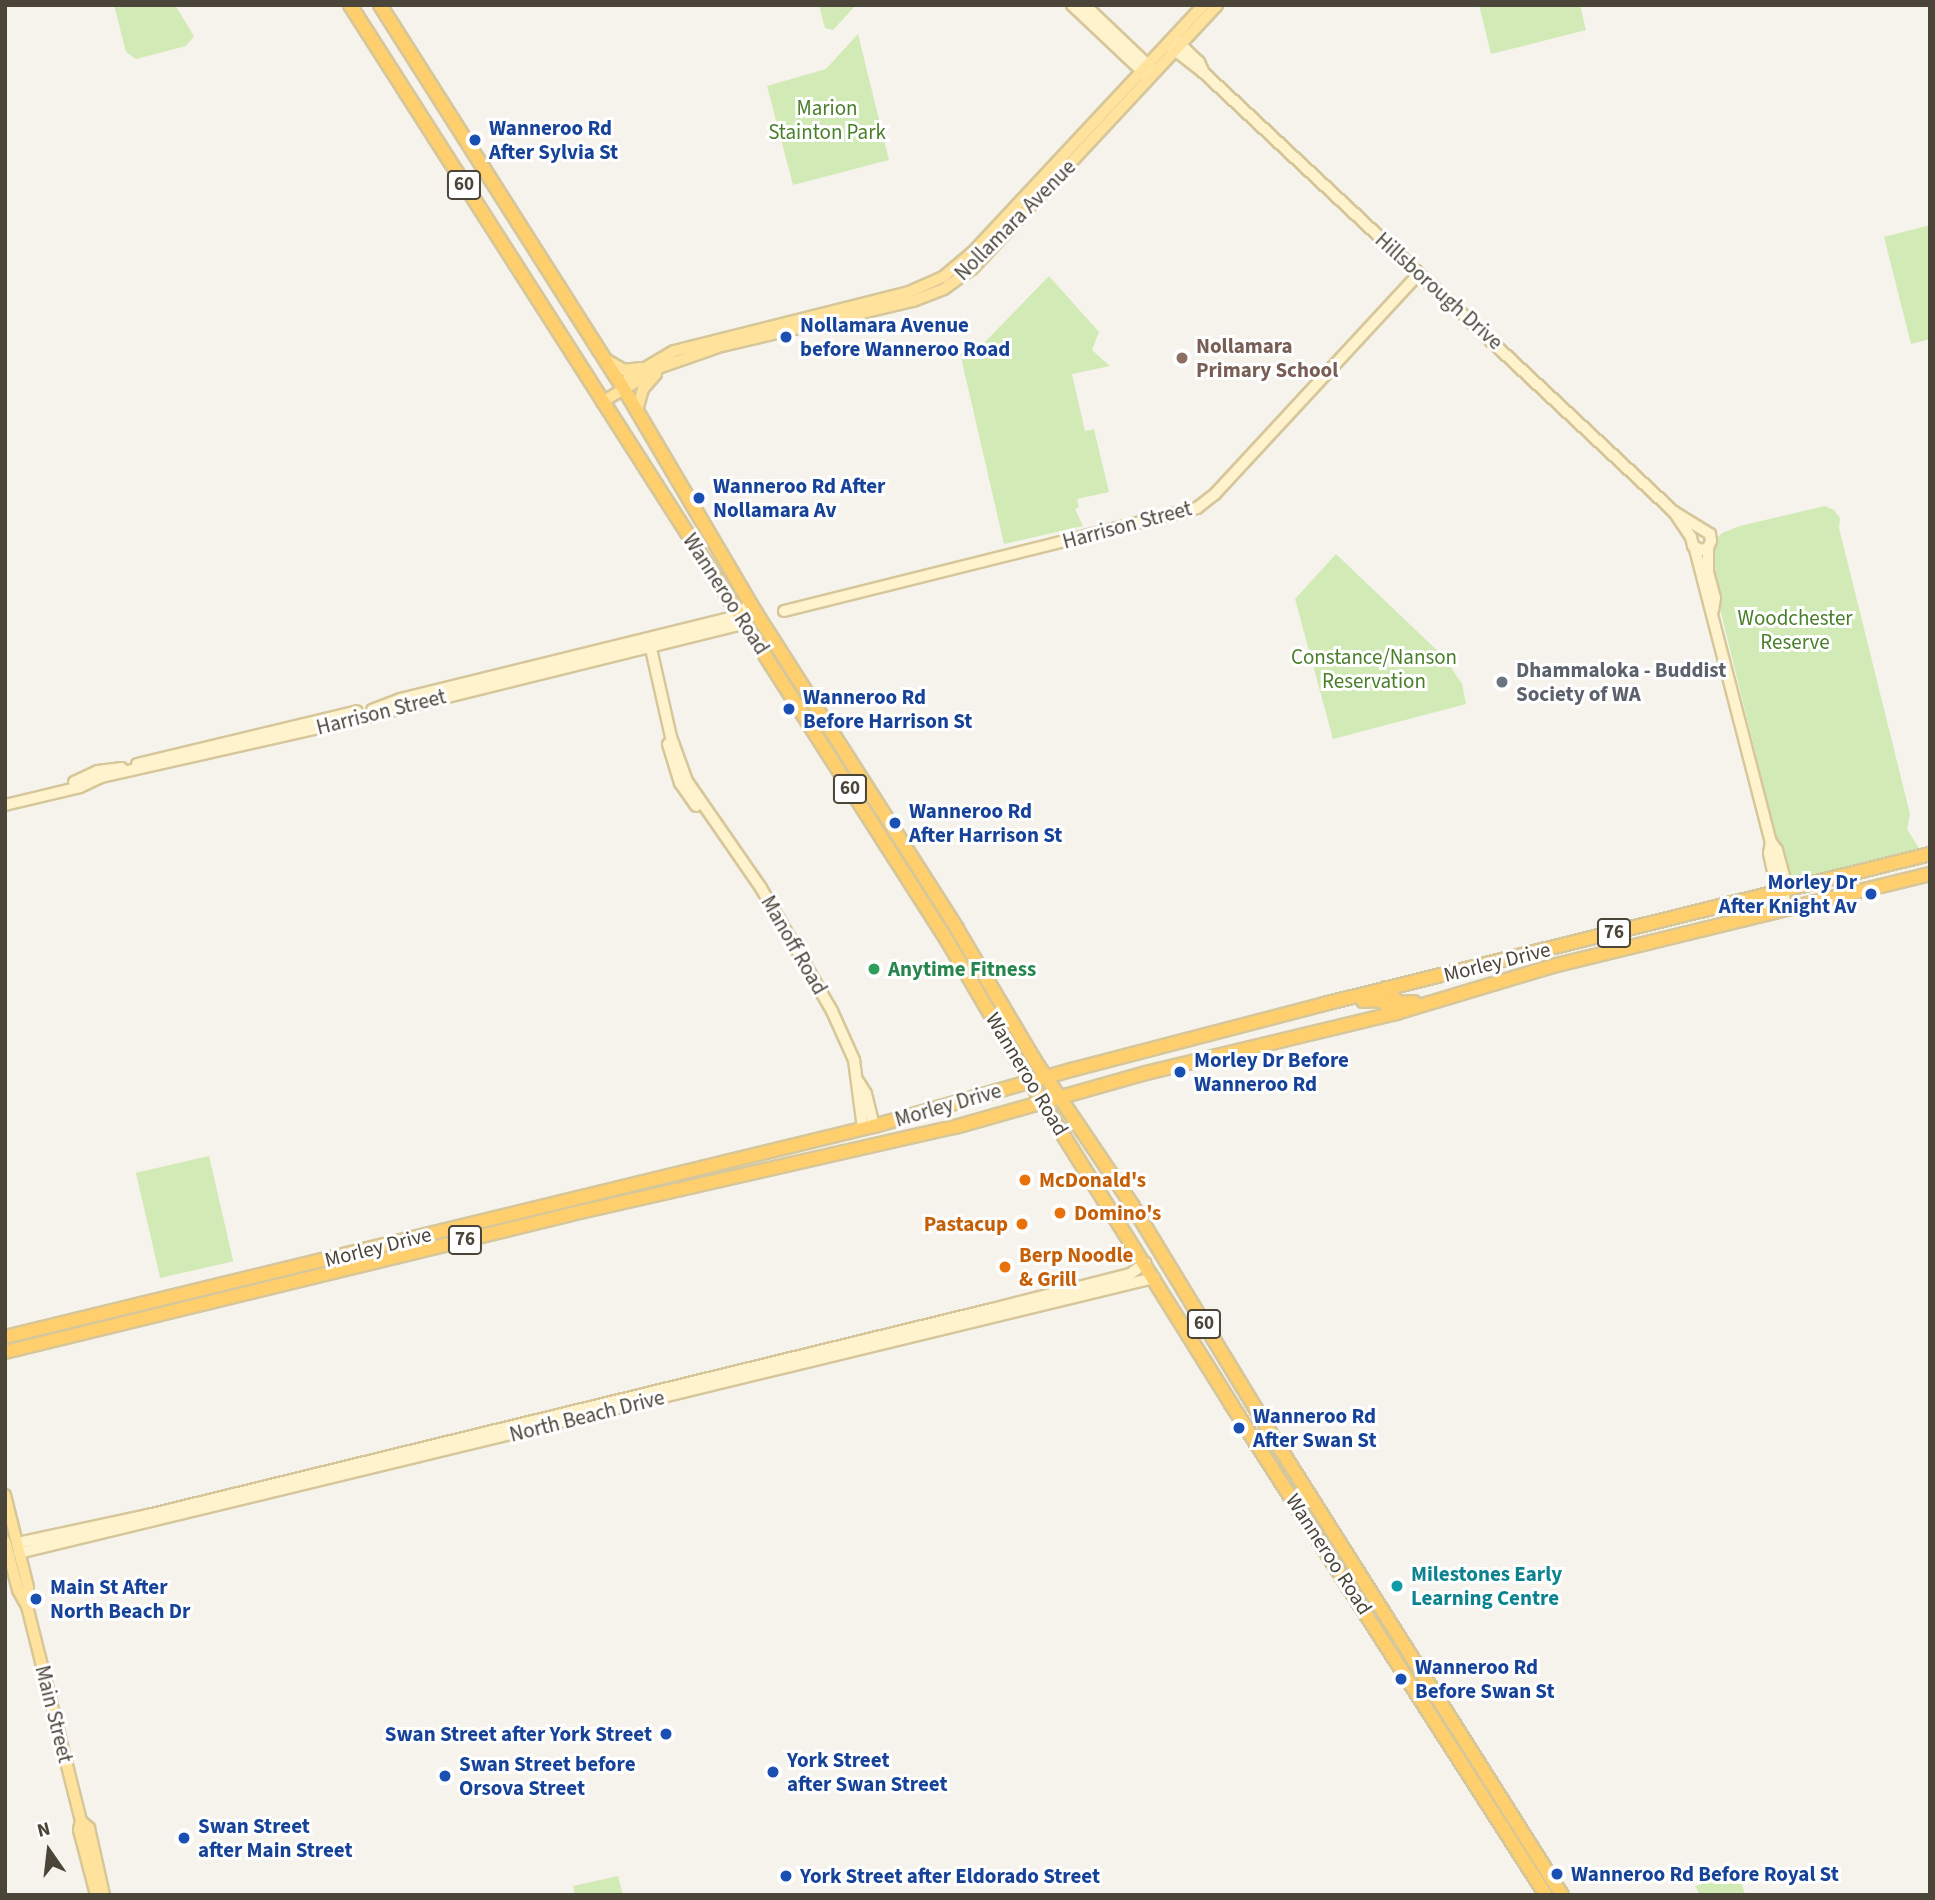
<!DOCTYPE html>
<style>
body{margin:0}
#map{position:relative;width:1935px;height:1900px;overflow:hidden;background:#f6f3ec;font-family:"Source Sans 3",sans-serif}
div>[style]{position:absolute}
.green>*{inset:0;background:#d2eab5;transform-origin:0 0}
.roads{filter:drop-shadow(2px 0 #d6c79b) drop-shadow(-2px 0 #d6c79b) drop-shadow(0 2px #d6c79b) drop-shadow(0 -2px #d6c79b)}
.secondary>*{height:10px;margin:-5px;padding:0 5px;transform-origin:5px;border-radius:5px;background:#fff3cd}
.primary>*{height:10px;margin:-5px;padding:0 5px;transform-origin:5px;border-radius:5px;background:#ffe39c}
.highway>*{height:12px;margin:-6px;padding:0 6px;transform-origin:6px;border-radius:6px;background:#ffcf6e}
.dots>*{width:19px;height:19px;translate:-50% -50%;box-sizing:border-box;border:4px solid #fff;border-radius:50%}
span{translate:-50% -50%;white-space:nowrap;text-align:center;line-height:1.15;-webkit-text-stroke:6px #fff;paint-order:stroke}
.shield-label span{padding:2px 5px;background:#fff;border:2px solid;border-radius:5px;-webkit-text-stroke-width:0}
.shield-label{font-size:19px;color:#4b4439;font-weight:700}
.park-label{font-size:21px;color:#4a7f2a}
.transit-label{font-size:21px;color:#164399;font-weight:700}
.left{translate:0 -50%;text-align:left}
.right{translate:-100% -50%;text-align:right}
.street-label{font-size:21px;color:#4b4439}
.education-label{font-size:21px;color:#785e54;font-weight:700}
.worship-label{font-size:21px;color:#5b616d;font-weight:700}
.leisure-label{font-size:21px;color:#27864d;font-weight:700}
.food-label{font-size:21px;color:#c56008;font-weight:700}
.culture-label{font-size:21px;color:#0d838f;font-weight:700}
.frame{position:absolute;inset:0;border:7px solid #4b4439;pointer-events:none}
.north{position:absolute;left:14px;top:1816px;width:70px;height:70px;-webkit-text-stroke:5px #fff;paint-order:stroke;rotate:346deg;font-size:19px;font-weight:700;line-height:28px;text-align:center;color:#4b4439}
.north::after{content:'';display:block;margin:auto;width:24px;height:32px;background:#4b4439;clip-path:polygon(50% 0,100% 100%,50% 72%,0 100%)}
</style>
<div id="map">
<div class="green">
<div style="clip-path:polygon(114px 5px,175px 5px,194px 36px,186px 46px,136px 59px,126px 52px)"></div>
<div style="clip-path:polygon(819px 5px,856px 5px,833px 30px,825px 28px)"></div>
<div style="clip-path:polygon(1479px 5px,1580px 5px,1586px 30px,1491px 54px)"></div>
<div style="clip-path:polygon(858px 34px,889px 160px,793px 185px,767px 86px,826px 69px)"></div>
<div style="clip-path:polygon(1930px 225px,1930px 339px,1911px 344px,1884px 237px)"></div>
<div style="clip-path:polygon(1049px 276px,1099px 332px,1092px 350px,1110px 366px,1072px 374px,1085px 431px,1094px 429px,1109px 492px,1077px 499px,1079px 507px,1075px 509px,1083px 526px,1004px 544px,960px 353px,980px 347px)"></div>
<div style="clip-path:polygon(1825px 506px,1834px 510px,1840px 518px,1839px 528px,1910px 814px,1907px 829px,1920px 850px,1800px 880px,1787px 875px,1784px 869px,1709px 564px,1713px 543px,1722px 533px,1740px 526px)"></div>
<div style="clip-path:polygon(1336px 554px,1444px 657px,1462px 684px,1466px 704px,1333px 739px,1295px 599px)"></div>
<div style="left:209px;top:1156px;width:108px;height:75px;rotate:77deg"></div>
<div style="clip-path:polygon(1739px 1874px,1745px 1895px,1700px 1895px,1695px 1886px)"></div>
<div style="clip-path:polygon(618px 1876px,623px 1895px,575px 1895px,573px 1886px)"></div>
</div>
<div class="roads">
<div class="secondary">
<div style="left:1072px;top:5px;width:102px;rotate:43.4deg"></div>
<div style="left:1085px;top:5px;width:91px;rotate:43.7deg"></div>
<div style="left:1177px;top:41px;width:30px;rotate:44deg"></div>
<div style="left:1199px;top:62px;width:10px;rotate:66deg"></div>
<div style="left:1171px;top:47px;width:41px;rotate:38deg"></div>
<div style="left:1203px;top:72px;width:645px;rotate:43.05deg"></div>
<div style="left:1674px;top:512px;width:30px;rotate:56deg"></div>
<div style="left:1691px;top:537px;width:9px;rotate:77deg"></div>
<div style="left:1693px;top:546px;width:9px;rotate:27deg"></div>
<div style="left:1701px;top:550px;width:7px;rotate:-16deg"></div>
<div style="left:1708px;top:548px;width:8px;rotate:-67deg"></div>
<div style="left:1711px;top:541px;width:7px;rotate:-98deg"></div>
<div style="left:1710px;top:534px;width:42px;rotate:-148.6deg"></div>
<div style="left:1708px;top:548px;width:24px;rotate:90deg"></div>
<div style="left:1708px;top:572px;width:27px;rotate:75deg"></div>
<div style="left:1715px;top:598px;width:12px;rotate:99deg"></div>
<div style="left:1695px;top:549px;width:303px;rotate:75.5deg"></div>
<div style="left:1771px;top:842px;width:11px;rotate:100deg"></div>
<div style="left:1769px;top:853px;width:33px;rotate:78deg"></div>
<div style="left:1776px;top:885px;width:10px;rotate:45deg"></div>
<div style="left:1783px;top:892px;width:17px;rotate:77deg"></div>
<div style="left:784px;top:611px;width:426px;rotate:-14deg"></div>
<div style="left:1197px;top:508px;width:23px;rotate:-38deg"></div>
<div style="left:1215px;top:494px;width:300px;rotate:-47.2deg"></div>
<div style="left:649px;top:640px;width:99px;rotate:77.2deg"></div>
<div style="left:671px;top:737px;width:47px;rotate:70deg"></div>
<div style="left:687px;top:781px;width:130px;rotate:55.3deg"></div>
<div style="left:761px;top:888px;width:142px;rotate:60deg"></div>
<div style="left:832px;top:1011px;width:54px;rotate:65.8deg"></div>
<div style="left:854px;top:1060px;width:69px;rotate:82.5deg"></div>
<div style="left:372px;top:710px;width:30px;rotate:-21deg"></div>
<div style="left:400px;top:699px;width:341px;rotate:-13.8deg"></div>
<div style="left:731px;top:618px;width:24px;rotate:-35deg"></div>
<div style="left:668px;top:744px;width:41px;rotate:72.9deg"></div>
<div style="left:680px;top:783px;width:28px;rotate:55deg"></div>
<div style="left:137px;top:764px;width:226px;rotate:-13.5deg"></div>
<div style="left:74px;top:782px;width:26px;rotate:-25deg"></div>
<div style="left:98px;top:771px;width:24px;rotate:-7deg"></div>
<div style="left:5px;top:805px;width:77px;rotate:-13.5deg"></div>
<div style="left:80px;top:787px;width:23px;rotate:-25deg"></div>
<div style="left:101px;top:777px;width:273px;rotate:-12.7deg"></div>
<div style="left:367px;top:717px;width:382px;rotate:-13.9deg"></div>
<div style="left:738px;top:625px;width:22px;rotate:-34deg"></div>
<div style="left:1771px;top:842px;width:10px;rotate:53deg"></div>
<div style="left:1777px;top:850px;width:34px;rotate:75deg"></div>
<div style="left:1786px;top:883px;width:9px;rotate:108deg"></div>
<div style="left:858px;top:1081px;width:15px;rotate:58deg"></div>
<div style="left:866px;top:1094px;width:33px;rotate:76deg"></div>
<div style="left:17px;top:1543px;width:134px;rotate:-12.1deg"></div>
<div style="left:148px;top:1515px;width:869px;rotate:-13.72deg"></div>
<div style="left:992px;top:1309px;width:142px;rotate:-14.2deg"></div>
<div style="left:1130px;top:1274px;width:19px;rotate:-36deg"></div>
<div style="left:19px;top:1553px;width:1168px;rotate:-13.62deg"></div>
</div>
<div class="primary">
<div style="left:607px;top:360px;width:20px;rotate:30deg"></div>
<div style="left:624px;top:370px;width:17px;rotate:-7deg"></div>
<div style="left:628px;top:378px;width:53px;rotate:-30.4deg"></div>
<div style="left:674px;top:351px;width:242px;rotate:-14.1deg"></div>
<div style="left:909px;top:292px;width:37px;rotate:-24deg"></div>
<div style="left:943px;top:277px;width:39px;rotate:-40deg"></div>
<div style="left:973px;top:252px;width:338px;rotate:-47deg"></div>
<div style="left:602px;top:402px;width:69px;rotate:-30.7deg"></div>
<div style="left:661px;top:367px;width:60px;rotate:-19.3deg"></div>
<div style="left:718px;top:347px;width:200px;rotate:-13.3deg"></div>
<div style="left:913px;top:301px;width:33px;rotate:-21deg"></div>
<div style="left:944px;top:289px;width:34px;rotate:-36deg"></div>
<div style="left:972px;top:269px;width:360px;rotate:-47.1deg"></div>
<div style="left:637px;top:410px;width:22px;rotate:-74deg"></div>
<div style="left:643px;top:389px;width:20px;rotate:-49deg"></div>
<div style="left:5px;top:1495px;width:95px;rotate:76deg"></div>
<div style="left:28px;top:1587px;width:17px;rotate:93deg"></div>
<div style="left:5px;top:1541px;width:51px;rotate:75.1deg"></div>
<div style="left:18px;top:1590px;width:18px;rotate:61deg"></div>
<div style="left:27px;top:1606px;width:222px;rotate:75.9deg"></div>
<div style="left:81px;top:1821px;width:9px;rotate:103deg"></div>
<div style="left:79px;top:1830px;width:67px;rotate:75.3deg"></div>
<div style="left:81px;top:1821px;width:11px;rotate:41deg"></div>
<div style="left:89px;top:1828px;width:69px;rotate:77.4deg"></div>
</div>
<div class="highway">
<div style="left:350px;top:5px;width:1112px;rotate:57.45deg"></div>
<div style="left:948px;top:942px;width:162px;rotate:59.6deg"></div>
<div style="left:1030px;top:1082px;width:380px;rotate:58deg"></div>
<div style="left:1231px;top:1404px;width:583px;rotate:57.32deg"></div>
<div style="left:380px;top:5px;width:467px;rotate:57.6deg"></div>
<div style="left:630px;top:399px;width:248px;rotate:59.5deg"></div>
<div style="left:756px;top:613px;width:375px;rotate:57.5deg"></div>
<div style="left:957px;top:929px;width:153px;rotate:59.4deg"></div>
<div style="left:1035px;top:1061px;width:174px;rotate:56deg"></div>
<div style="left:1132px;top:1205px;width:287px;rotate:58.7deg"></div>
<div style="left:1281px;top:1450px;width:526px;rotate:57.73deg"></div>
<div style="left:1386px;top:988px;width:20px;rotate:49deg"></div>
<div style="left:1399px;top:1003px;width:15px;rotate:-4deg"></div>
<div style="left:1363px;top:1001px;width:17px;rotate:-3deg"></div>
<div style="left:1380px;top:1000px;width:21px;rotate:39deg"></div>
<div style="left:5px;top:1337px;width:894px;rotate:-13.65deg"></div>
<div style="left:874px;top:1126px;width:205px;rotate:-15.9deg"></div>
<div style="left:1071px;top:1070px;width:261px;rotate:-14.6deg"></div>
<div style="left:1324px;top:1004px;width:624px;rotate:-13.9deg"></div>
<div style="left:5px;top:1352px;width:596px;rotate:-13.69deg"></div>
<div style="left:584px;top:1211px;width:380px;rotate:-12.8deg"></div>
<div style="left:955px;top:1127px;width:198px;rotate:-15.8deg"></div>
<div style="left:1146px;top:1073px;width:257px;rotate:-13.5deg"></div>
<div style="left:1396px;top:1013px;width:164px;rotate:-16.7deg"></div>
<div style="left:1553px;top:966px;width:388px;rotate:-13.7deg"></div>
</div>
</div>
<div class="dots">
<div style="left:475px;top:140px;background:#1a4fb4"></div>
<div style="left:786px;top:337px;background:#1a4fb4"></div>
<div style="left:1182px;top:358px;background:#8d6e63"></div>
<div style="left:699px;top:498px;background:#1a4fb4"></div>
<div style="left:1502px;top:682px;background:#6b7280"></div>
<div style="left:789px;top:709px;background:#1a4fb4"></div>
<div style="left:895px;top:823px;background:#1a4fb4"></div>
<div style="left:1871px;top:894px;background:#1a4fb4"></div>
<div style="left:874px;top:969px;background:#2e9e5b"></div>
<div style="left:1180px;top:1072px;background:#1a4fb4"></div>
<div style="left:1025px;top:1180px;background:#e8710a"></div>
<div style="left:1060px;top:1213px;background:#e8710a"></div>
<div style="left:1022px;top:1224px;background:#e8710a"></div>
<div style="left:1005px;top:1267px;background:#e8710a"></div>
<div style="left:1239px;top:1428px;background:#1a4fb4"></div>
<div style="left:1397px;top:1586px;background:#0f9aa8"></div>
<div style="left:36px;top:1599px;background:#1a4fb4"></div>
<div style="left:1401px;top:1679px;background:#1a4fb4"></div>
<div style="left:666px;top:1734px;background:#1a4fb4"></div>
<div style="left:773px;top:1772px;background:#1a4fb4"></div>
<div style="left:445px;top:1776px;background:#1a4fb4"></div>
<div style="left:184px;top:1838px;background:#1a4fb4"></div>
<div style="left:1557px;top:1874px;background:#1a4fb4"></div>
<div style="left:786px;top:1876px;background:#1a4fb4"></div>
</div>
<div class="shield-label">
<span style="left:464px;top:185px">60</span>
<span style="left:850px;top:789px">60</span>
<span style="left:1614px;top:933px">76</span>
<span style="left:465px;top:1240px">76</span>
<span style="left:1204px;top:1324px">60</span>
</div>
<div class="park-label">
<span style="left:827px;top:120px">Marion<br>Stainton Park</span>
<span style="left:1795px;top:630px">Woodchester<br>Reserve</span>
<span style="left:1374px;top:669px">Constance/Nanson<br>Reservation</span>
</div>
<div class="transit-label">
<span class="left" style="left:489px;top:140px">Wanneroo Rd<br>After Sylvia St</span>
<span class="left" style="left:800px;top:337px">Nollamara Avenue<br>before Wanneroo Road</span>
<span class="left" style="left:713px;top:498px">Wanneroo Rd After<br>Nollamara Av</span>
<span class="left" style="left:803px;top:709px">Wanneroo Rd<br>Before Harrison St</span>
<span class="left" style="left:909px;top:823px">Wanneroo Rd<br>After Harrison St</span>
<span class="right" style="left:1857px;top:894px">Morley Dr<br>After Knight Av</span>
<span class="left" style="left:1194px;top:1072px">Morley Dr Before<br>Wanneroo Rd</span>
<span class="left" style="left:1253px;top:1428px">Wanneroo Rd<br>After Swan St</span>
<span class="left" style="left:50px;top:1599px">Main St After<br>North Beach Dr</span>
<span class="left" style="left:1415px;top:1679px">Wanneroo Rd<br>Before Swan St</span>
<span class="right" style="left:652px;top:1734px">Swan Street after York Street</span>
<span class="left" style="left:787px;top:1772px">York Street<br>after Swan Street</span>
<span class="left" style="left:459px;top:1776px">Swan Street before<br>Orsova Street</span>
<span class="left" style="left:198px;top:1838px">Swan Street<br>after Main Street</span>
<span class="left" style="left:1571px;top:1874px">Wanneroo Rd Before Royal St</span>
<span class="left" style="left:800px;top:1876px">York Street after Eldorado Street</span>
</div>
<div class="street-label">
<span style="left:1015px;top:220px;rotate:-45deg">Nollamara Avenue</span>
<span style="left:1439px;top:291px;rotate:42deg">Hillsborough Drive</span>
<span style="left:1127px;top:525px;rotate:-15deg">Harrison Street</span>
<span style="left:726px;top:594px;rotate:57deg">Wanneroo Road</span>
<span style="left:381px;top:712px;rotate:-14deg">Harrison Street</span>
<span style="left:794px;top:945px;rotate:60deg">Manoff Road</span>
<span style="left:1497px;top:962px;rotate:-14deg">Morley Drive</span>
<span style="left:1027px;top:1074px;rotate:59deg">Wanneroo Road</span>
<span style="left:948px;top:1105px;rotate:-16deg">Morley Drive</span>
<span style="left:378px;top:1247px;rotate:-14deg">Morley Drive</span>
<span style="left:587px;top:1416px;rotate:-14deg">North Beach Drive</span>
<span style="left:1329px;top:1554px;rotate:57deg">Wanneroo Road</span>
<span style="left:54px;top:1714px;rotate:76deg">Main Street</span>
</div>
<div class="education-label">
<span class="left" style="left:1196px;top:358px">Nollamara<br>Primary School</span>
</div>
<div class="worship-label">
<span class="left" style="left:1516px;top:682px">Dhammaloka - Buddist<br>Society of WA</span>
</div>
<div class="leisure-label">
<span class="left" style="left:888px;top:969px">Anytime Fitness</span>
</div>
<div class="food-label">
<span class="left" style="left:1039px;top:1180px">McDonald's</span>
<span class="left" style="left:1074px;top:1213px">Domino's</span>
<span class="right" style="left:1008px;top:1224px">Pastacup</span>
<span class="left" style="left:1019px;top:1267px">Berp Noodle<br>&amp; Grill</span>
</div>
<div class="culture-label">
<span class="left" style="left:1411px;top:1586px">Milestones Early<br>Learning Centre</span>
</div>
<div class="frame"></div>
<div class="north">N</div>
</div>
